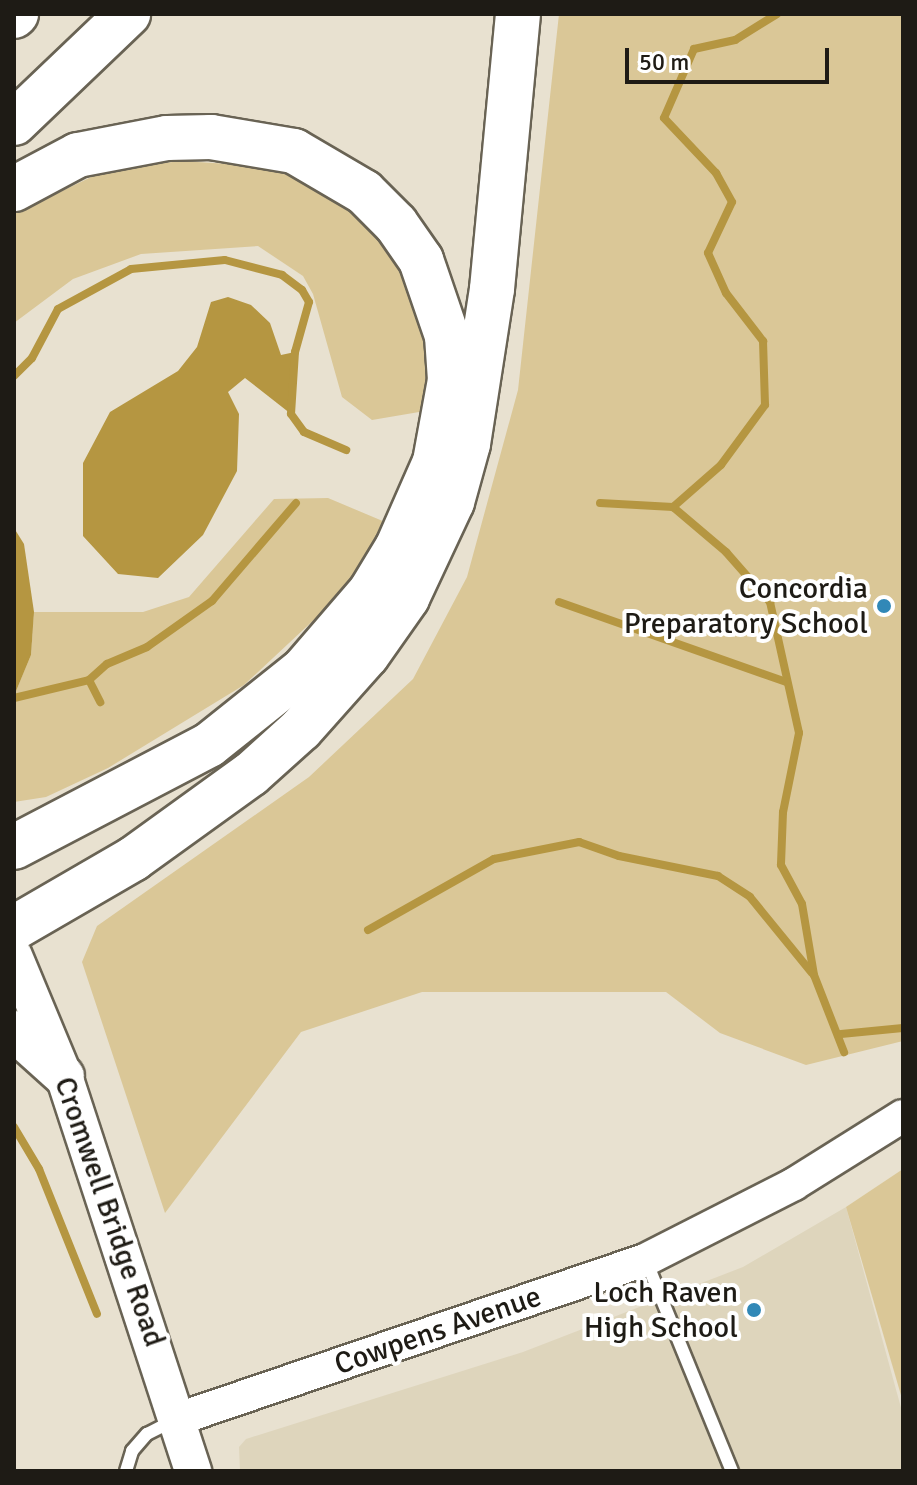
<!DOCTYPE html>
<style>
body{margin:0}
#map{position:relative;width:917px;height:1485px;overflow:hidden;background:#e8e1d0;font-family:Signika,sans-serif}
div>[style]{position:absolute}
.built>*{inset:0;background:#ded5bc}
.green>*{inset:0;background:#dac797}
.water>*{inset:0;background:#b59641}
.stream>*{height:8px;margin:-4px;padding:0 4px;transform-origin:4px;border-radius:4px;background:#b59641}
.roads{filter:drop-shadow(2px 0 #696354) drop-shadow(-2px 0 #696354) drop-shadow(0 2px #696354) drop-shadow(0 -2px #696354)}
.service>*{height:12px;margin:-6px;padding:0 6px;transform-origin:6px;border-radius:6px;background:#fff}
.tertiary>*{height:32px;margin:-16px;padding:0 16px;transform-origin:16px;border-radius:16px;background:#fff}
.secondary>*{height:36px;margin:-18px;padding:0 18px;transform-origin:18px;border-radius:18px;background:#fff}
.primary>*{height:40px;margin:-20px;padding:0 20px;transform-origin:20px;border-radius:20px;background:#fff}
.motorway>*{height:44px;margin:-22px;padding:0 22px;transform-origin:22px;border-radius:22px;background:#fff}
.dots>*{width:22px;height:22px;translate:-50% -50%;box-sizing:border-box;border:4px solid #fff;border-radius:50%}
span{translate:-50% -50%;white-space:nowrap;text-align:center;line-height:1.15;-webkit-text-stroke:8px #fff;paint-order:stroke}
.poi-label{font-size:30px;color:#1e1b15}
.right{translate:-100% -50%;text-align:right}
.street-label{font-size:30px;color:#1e1b15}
.frame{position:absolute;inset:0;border:16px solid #1e1b15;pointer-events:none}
.scale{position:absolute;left:625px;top:48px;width:204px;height:36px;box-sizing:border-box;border:4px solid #1e1b15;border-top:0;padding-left:10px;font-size:24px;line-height:28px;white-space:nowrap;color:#1e1b15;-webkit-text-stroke:6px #fff;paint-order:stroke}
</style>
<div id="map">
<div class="built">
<div style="clip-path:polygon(846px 1207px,903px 1415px,903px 1471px,240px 1471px,239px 1447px,246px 1439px,523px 1352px,743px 1267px)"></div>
</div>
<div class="green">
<div style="clip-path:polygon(559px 14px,903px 14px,903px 1041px,806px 1065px,720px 1033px,666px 992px,422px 992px,301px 1032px,165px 1213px,82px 962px,97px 926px,309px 777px,413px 679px,467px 577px,518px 390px)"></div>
<div style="clip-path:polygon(182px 161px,261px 166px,316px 185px,380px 236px,415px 291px,430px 364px,425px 411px,372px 420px,342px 397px,313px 294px,303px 276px,258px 246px,141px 254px,73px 279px,14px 323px,14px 214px,108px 169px)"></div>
<div style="clip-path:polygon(328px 498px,385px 522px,365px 562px,319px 615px,244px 685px,108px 768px,46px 797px,14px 802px,14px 696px,31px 655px,34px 612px,143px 612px,189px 597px,274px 499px)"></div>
<div style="clip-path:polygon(903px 1169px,903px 1402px,846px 1207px)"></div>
</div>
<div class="water">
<div style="clip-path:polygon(228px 297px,251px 305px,270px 323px,281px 355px,295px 352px,291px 414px,245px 378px,228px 392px,239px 414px,237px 471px,203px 535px,158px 578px,118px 574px,83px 536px,83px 463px,110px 412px,178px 371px,197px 347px,211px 302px)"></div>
<div style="clip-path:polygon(14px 528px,24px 544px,34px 612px,31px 655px,14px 696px)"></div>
</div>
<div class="stream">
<div style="left:777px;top:14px;width:49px;rotate:148.2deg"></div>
<div style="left:735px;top:40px;width:42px;rotate:167.6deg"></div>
<div style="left:694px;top:49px;width:75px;rotate:113.5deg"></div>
<div style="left:664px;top:118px;width:76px;rotate:46.6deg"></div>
<div style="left:716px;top:173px;width:33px;rotate:61deg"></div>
<div style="left:732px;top:202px;width:56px;rotate:115.2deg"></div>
<div style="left:708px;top:253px;width:44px;rotate:65.8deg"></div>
<div style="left:726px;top:293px;width:61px;rotate:52.4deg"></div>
<div style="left:763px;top:341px;width:64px;rotate:88.2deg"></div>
<div style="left:765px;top:405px;width:74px;rotate:126.3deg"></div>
<div style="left:721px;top:465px;width:64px;rotate:138.8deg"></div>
<div style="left:673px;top:507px;width:70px;rotate:40.3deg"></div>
<div style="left:726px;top:552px;width:67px;rotate:48.7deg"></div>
<div style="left:770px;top:602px;width:134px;rotate:77.5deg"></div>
<div style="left:799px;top:733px;width:81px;rotate:101.4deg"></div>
<div style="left:783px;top:812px;width:53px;rotate:92.2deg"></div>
<div style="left:781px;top:865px;width:44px;rotate:61.7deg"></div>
<div style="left:802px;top:904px;width:72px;rotate:80.4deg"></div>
<div style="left:814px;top:975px;width:83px;rotate:68.7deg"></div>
<div style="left:14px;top:376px;width:25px;rotate:-45deg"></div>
<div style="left:32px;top:358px;width:55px;rotate:-62deg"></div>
<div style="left:58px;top:309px;width:83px;rotate:-28.7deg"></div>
<div style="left:131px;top:269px;width:94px;rotate:-5.5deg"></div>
<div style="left:225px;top:260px;width:59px;rotate:14.7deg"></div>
<div style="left:282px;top:275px;width:25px;rotate:37deg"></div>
<div style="left:302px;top:290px;width:14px;rotate:60deg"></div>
<div style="left:309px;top:302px;width:52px;rotate:105.6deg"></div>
<div style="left:295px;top:352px;width:62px;rotate:93.7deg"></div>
<div style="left:291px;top:414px;width:22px;rotate:54deg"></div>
<div style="left:304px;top:432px;width:46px;rotate:23.2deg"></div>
<div style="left:600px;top:503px;width:73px;rotate:3.1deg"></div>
<div style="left:559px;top:602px;width:241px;rotate:19.4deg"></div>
<div style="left:89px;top:680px;width:25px;rotate:63deg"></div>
<div style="left:14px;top:698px;width:77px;rotate:-13.5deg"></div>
<div style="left:89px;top:680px;width:24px;rotate:-42deg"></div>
<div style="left:107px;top:664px;width:43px;rotate:-23deg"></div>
<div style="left:147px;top:647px;width:80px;rotate:-35.3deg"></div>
<div style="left:212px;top:601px;width:129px;rotate:-49.4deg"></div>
<div style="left:368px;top:930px;width:145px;rotate:-29.4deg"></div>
<div style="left:494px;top:859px;width:87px;rotate:-11.3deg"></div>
<div style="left:579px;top:842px;width:42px;rotate:19.3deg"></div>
<div style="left:619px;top:856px;width:101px;rotate:11.4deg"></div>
<div style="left:718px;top:876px;width:38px;rotate:33deg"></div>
<div style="left:750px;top:897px;width:98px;rotate:50.8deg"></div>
<div style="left:841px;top:1034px;width:62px;rotate:-5.5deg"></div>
<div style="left:14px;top:1127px;width:49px;rotate:59.2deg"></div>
<div style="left:39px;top:1169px;width:156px;rotate:68.2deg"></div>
</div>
<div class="roads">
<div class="service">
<div style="left:647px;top:1263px;width:225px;rotate:67.8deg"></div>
<div style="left:126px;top:1471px;width:21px;rotate:-73deg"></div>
<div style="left:132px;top:1451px;width:23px;rotate:-49deg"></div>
<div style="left:147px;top:1434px;width:29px;rotate:-27deg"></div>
</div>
<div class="tertiary">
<div style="left:178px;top:1419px;width:493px;rotate:-18.8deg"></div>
<div style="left:645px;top:1260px;width:167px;rotate:-27deg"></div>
<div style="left:794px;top:1184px;width:128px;rotate:-32deg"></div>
</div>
<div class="secondary">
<div style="left:14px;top:956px;width:130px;rotate:67.4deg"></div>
<div style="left:64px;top:1076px;width:416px;rotate:71.9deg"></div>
</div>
<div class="primary">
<div style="left:14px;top:1031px;width:67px;rotate:42deg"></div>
</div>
<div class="motorway">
<div style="left:14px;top:16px;width:3px;rotate:-45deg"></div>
<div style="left:14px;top:123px;width:158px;rotate:-43.7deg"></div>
<div style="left:14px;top:189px;width:72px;rotate:-28deg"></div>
<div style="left:78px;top:155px;width:91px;rotate:-10.8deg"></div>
<div style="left:167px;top:138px;width:44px;rotate:-1.3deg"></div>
<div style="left:211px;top:137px;width:84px;rotate:9.6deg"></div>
<div style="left:294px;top:151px;width:81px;rotate:30.4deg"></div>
<div style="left:364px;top:192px;width:45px;rotate:45deg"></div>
<div style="left:396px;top:224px;width:44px;rotate:55.2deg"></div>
<div style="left:421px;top:260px;width:80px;rotate:71.1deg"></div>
<div style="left:447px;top:336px;width:44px;rotate:86.1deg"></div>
<div style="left:450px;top:380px;width:83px;rotate:100.4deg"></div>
<div style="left:435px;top:462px;width:94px;rotate:113.8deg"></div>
<div style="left:397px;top:548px;width:50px;rotate:121.2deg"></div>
<div style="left:371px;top:591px;width:104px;rotate:130.7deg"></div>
<div style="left:303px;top:670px;width:120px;rotate:141.4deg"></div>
<div style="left:209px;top:745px;width:220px;rotate:152.4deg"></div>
<div style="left:14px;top:928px;width:138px;rotate:-30.1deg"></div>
<div style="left:133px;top:859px;width:145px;rotate:-35.8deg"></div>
<div style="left:251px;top:774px;width:67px;rotate:-42deg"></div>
<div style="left:301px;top:729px;width:99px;rotate:-48.3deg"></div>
<div style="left:367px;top:655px;width:70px;rotate:-54.9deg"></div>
<div style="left:407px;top:598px;width:106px;rotate:-64.9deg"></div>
<div style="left:452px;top:502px;width:60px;rotate:-74.6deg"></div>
<div style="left:468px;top:444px;width:157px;rotate:-81.2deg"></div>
<div style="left:492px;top:289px;width:276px;rotate:-84.6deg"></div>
</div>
</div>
<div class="dots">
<div style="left:884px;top:606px;background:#3188b7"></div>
<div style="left:754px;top:1310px;background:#3188b7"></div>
</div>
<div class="poi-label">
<span class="right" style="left:868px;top:606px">Concordia<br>Preparatory School</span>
<span class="right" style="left:738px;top:1310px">Loch Raven<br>High School</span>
</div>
<div class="street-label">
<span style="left:109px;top:1212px;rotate:71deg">Cromwell Bridge Road</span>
<span style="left:438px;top:1331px;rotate:-19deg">Cowpens Avenue</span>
</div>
<div class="frame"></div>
<div class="scale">50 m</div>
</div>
